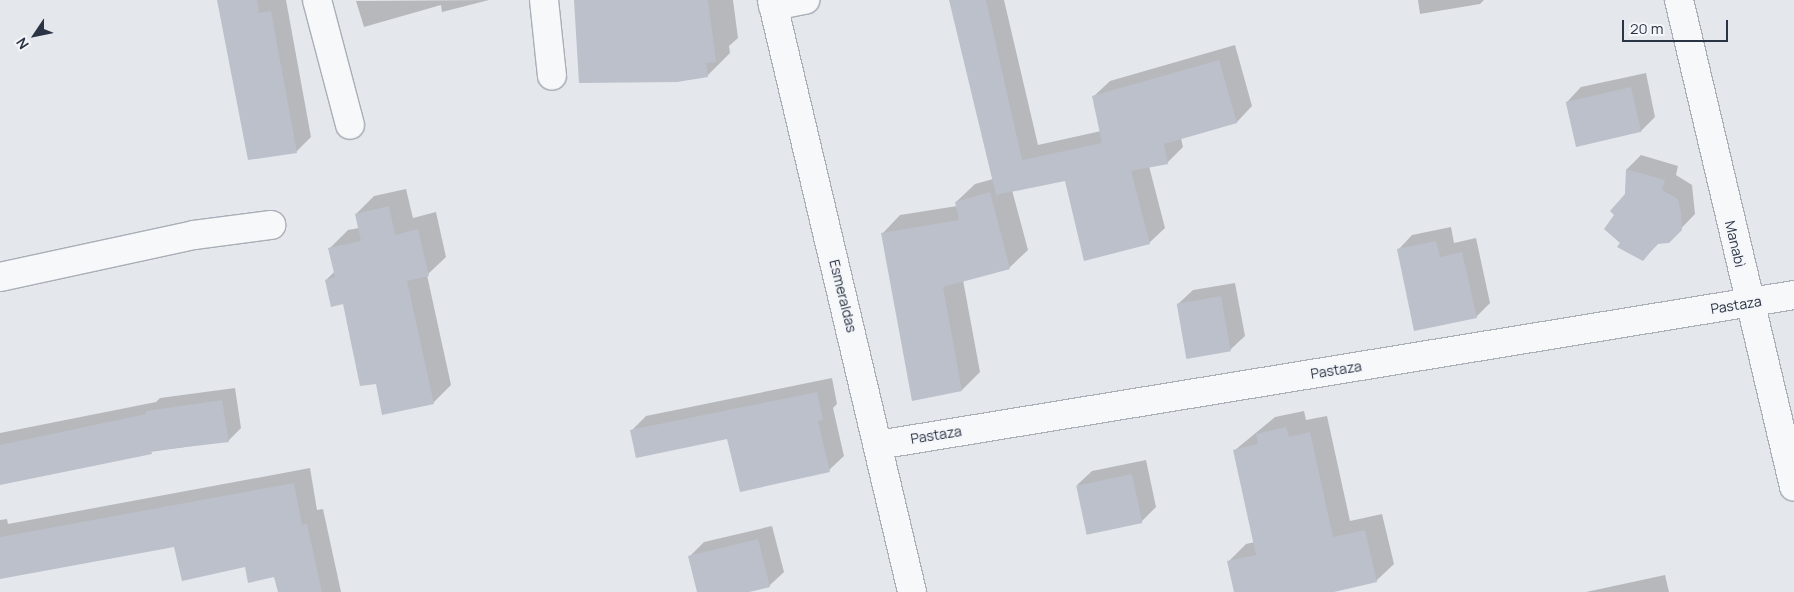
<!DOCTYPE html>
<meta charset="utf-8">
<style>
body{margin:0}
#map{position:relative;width:1794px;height:592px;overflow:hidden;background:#e4e7ec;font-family:Manrope,sans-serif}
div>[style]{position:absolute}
.shadow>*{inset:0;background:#0003}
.building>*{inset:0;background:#bbc0ca;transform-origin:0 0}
.roads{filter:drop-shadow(1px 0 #a9aeb7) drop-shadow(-1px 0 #a9aeb7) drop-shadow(0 1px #a9aeb7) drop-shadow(0 -1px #a9aeb7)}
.minor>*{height:28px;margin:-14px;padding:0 14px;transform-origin:14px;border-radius:14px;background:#f7f8fa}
.tertiary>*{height:28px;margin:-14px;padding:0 14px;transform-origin:14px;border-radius:14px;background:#f7f8fa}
span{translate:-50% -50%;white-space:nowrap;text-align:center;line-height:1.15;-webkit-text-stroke:4px #f4f6f9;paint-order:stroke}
.street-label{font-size:14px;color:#2b3445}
.north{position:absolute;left:10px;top:10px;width:50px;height:50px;-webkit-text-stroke:4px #f4f6f9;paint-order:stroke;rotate:236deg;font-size:14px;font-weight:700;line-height:20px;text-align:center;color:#2b3445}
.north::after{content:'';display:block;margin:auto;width:18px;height:22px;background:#2b3445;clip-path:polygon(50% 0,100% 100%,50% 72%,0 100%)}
.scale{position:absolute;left:1622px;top:20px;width:106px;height:22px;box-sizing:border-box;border:2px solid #2b3445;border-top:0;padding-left:6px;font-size:15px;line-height:18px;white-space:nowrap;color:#2b3445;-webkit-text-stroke:4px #f4f6f9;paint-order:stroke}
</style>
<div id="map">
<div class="shadow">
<div style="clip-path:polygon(219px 0,286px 0,311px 137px,296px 152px)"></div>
<div style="clip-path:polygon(489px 0,442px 12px,441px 5px,364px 27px,356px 1px)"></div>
<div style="clip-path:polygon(575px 0,733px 0,738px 38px,729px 46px,730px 53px,708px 75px)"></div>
<div style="clip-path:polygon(951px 0,1004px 0,1038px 145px,1101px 131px,1094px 96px,1110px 81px,1235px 45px,1252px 106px,1237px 122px,1181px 138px,1183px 147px,1167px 163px,1149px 166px,1165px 228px,1149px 243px,1066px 179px,1012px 190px,1028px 250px,1009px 268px,963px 280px,980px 372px,962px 390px,882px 234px,900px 215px,957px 206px,956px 202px,975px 184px,993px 179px)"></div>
<div style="clip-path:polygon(1418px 0,1484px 0,1480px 4px,1420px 14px)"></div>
<div style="clip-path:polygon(1646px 73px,1655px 117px,1641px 131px,1576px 145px,1567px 102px,1581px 87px)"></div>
<div style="clip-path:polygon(1641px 155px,1678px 166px,1676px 175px,1692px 185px,1695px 214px,1668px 242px,1659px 243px,1643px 259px,1622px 242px,1627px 169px)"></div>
<div style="clip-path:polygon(406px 189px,413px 218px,436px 212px,446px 257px,427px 275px,451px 385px,433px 403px,377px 382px,344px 303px,326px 280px,335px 271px,330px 248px,348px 230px,359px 228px,356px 214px,374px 196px)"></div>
<div style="clip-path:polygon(1451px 227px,1454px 243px,1476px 238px,1490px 303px,1476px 317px,1398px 250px,1412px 235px)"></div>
<div style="clip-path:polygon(1235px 283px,1245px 336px,1230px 350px,1178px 304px,1193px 290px)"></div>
<div style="clip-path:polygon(832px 378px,837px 404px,833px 408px,844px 456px,829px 470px,728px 438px,631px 431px,646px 416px)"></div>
<div style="clip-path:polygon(235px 388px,241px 428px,228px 441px,0 473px,0 433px,156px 402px,160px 398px)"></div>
<div style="clip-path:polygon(1304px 411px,1306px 420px,1327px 416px,1350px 521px,1382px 514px,1394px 564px,1376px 581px,1328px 592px,1235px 592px,1228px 562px,1246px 544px,1255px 542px,1235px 450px,1275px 417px)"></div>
<div style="clip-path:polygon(1146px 460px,1156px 507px,1141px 522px,1077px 485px,1092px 471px)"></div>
<div style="clip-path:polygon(310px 468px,317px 510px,323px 509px,341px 592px,279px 592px,275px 575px,175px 546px,0 577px,0 520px,7px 519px,8px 524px)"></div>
<div style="clip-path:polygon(772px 526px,784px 572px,769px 586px,744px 592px,698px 592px,690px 556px,704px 542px)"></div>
<div style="clip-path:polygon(1665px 575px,1669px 592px,1586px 592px)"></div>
</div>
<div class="building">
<div style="clip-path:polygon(217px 0,257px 0,259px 13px,271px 11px,297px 153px,248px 160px)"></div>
<div style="clip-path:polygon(574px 0,708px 0,716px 62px,706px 63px,708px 77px,677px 82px,579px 83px)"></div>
<div style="clip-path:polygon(949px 0,986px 0,1022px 160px,1102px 143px,1092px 96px,1219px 60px,1237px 123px,1164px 144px,1168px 164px,1131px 171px,1150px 244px,1084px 261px,1065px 181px,996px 195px)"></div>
<div style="left:1631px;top:87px;width:46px;height:67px;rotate:77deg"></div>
<div style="clip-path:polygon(1626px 169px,1665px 180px,1662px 190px,1678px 199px,1681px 213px,1682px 230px,1669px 243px,1657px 244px,1643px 261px,1617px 247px,1620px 243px,1604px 229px,1614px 215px,1610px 211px,1625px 194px)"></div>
<div style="clip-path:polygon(990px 192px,1010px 269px,943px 287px,962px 391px,912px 401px,881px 233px,959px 220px,955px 202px)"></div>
<div style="clip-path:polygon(389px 206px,395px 235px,418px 229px,429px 276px,407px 281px,434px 404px,382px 415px,376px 384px,360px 386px,343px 304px,331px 307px,325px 280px,335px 277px,328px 248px,361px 241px,355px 214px)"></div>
<div style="clip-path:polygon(1436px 241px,1440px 257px,1462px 252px,1477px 318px,1414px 331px,1397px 249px)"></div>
<div style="left:1221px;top:296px;width:56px;height:45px;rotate:80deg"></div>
<div style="clip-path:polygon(817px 392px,823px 420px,818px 421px,830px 472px,740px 492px,727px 439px,636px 458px,630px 430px)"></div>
<div style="clip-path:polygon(222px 400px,229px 442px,151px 451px,152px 454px,0 485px,0 445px,146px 414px,146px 411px)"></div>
<div style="clip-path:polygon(1286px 427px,1289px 437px,1310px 432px,1333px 537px,1365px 530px,1377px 582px,1334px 592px,1234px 592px,1227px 561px,1256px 555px,1233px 450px,1258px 444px,1256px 434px)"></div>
<div style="left:1132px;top:474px;width:50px;height:57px;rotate:78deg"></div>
<div style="clip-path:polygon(294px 483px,302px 525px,307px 524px,322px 592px,278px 592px,274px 577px,248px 583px,245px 567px,182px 581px,174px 547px,0 579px,0 537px)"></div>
<div style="clip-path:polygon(758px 539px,770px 587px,749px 592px,697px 592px,688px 556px)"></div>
</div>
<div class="roads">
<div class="minor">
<div style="left:317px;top:0;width:129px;rotate:75.2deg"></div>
<div style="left:544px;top:0;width:76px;rotate:84deg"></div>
<div style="left:1679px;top:0;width:500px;rotate:76.71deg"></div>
<div style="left:773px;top:6px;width:33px;rotate:-11deg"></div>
<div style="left:0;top:277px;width:198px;rotate:-12.2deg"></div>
<div style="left:194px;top:235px;width:78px;rotate:-7.4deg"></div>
<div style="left:878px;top:445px;width:928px;rotate:-9.3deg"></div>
</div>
<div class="tertiary">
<div style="left:772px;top:0;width:608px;rotate:76.69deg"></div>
</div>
</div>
<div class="street-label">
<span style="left:1735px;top:244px;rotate:77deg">Manabì</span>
<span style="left:843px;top:296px;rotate:76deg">Esmeraldas</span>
<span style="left:1736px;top:305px;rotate:-9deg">Pastaza</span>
<span style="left:1336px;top:370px;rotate:-9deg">Pastaza</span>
<span style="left:936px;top:435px;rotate:-9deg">Pastaza</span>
</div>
<div class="north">N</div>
<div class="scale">20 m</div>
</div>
